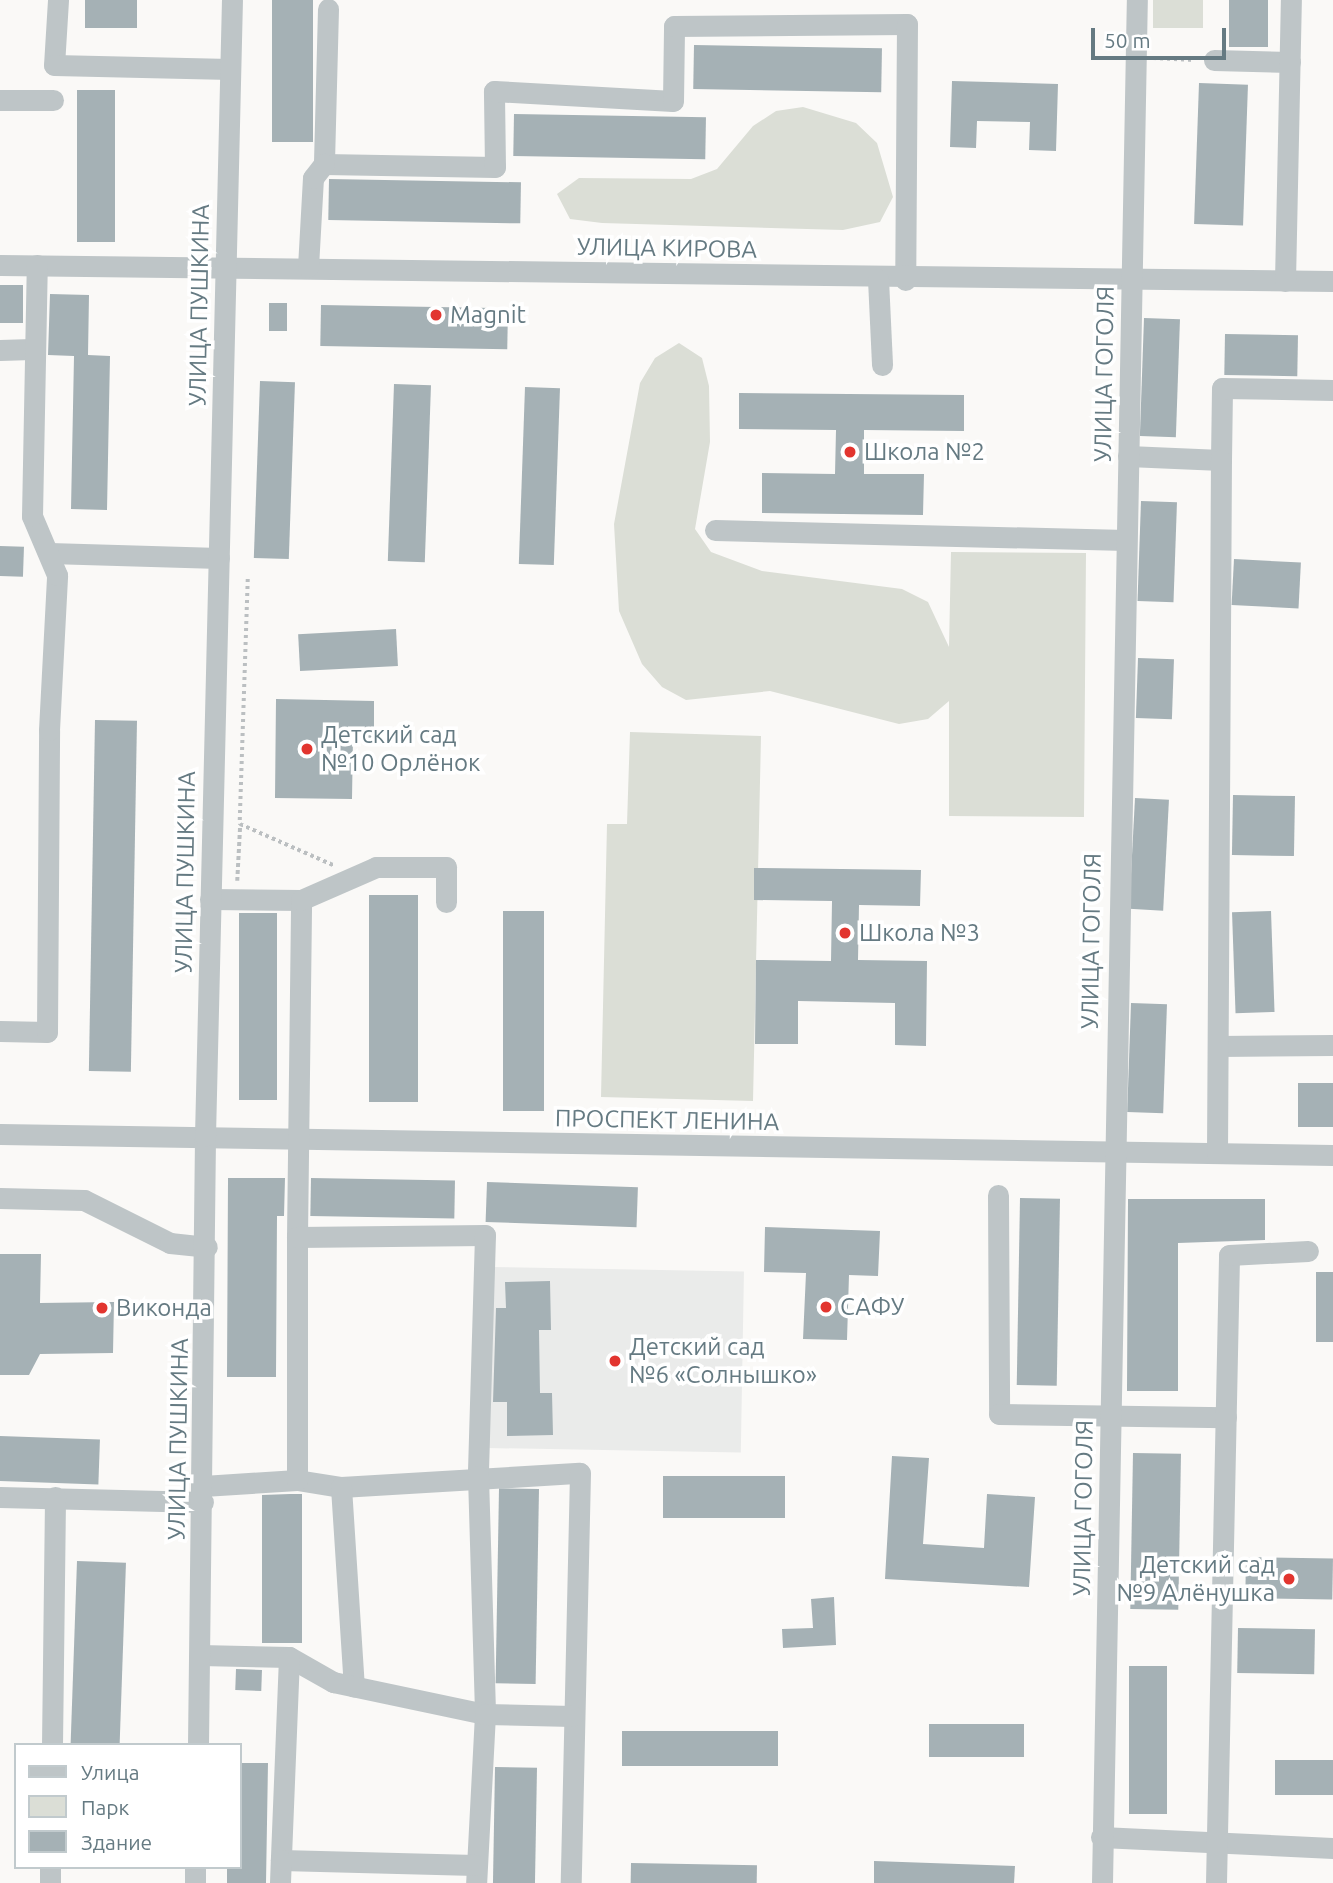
<!DOCTYPE html>
<meta charset="utf-8">
<style>
body{margin:0}
#map{position:relative;width:1333px;height:1883px;overflow:hidden;background:#faf9f7;font-family:Ubuntu,sans-serif}
div>[style]{position:absolute}
.built>*{inset:0;background:#eaebea;transform-origin:0 0}
.green>*{inset:0;background:#dbded6;transform-origin:0 0}
.building>*{inset:0;background:#a5b1b5;transform-origin:0 0}
.path>*{height:3.5px;margin-top:-1.75px;transform-origin:0;background:repeating-linear-gradient(90deg,#bbbfc1 0 3.5px,transparent 0 7px)}
.minor>*{height:21px;margin:-10.5px;padding:0 10.5px;transform-origin:10.5px;border-radius:10.5px;background:#bec5c7}
.dots>*{width:19px;height:19px;translate:-50% -50%;box-sizing:border-box;border:4px solid #fff;border-radius:50%}
span{translate:-50% -50%;white-space:nowrap;text-align:center;line-height:1.15;-webkit-text-stroke:7px #fff;paint-order:stroke}
.street-label{font-size:24px;color:#657a82}
.poi-label{font-size:24px;color:#657a82}
.left{translate:0 -50%;text-align:left}
.right{translate:-100% -50%;text-align:right}
.legend{position:absolute;left:14px;top:1743px;width:228px;height:126px;box-sizing:border-box;background:#fff;border:2px solid #c1cacd;margin:0;padding:9px 12px;list-style:none;font-size:21px;color:#657a82}
.legend li{display:flex;align-items:center;gap:14px;height:35px}
.legend b{width:35px;border:2px solid #c1cacd}
.scale{position:absolute;left:1091px;top:28px;width:135px;height:32px;box-sizing:border-box;border:4px solid #657a82;border-top:0;padding-left:9px;font-size:21px;line-height:24px;white-space:nowrap;color:#657a82;-webkit-text-stroke:5px #fff;paint-order:stroke}
</style>
<div id="map">
<div class="built">
<div style="left:490px;top:1267px;width:254px;height:181px;rotate:1deg"></div>
</div>
<div class="green">
<div style="left:1153px;top:0;width:50px;height:28px"></div>
<div style="clip-path:polygon(803px 107px,856px 123px,877px 143px,893px 197px,880px 222px,843px 230px,602px 223px,570px 219px,557px 194px,579px 178px,691px 179px,717px 169px,753px 126px,776px 111px)"></div>
<div style="clip-path:polygon(679px 343px,702px 358px,709px 386px,710px 442px,695px 529px,711px 552px,762px 571px,902px 589px,928px 602px,949px 647px,951px 552px,1086px 553px,1084px 817px,949px 816px,949px 701px,928px 719px,899px 724px,770px 691px,686px 700px,662px 687px,642px 664px,619px 611px,614px 524px,640px 383px,655px 358px)"></div>
<div style="clip-path:polygon(630px 732px,761px 736px,753px 1101px,601px 1097px,607px 824px,627px 824px)"></div>
</div>
<div class="building">
<div style="left:85px;top:0;width:52px;height:28px"></div>
<div style="left:272px;top:0;width:41px;height:142px"></div>
<div style="left:1229px;top:0;width:39px;height:47px"></div>
<div style="left:694px;top:45px;width:188px;height:44px;rotate:1deg"></div>
<div style="clip-path:polygon(952px 81px,1058px 84px,1056px 151px,1029px 150px,1030px 122px,977px 121px,976px 148px,950px 147px)"></div>
<div style="left:1199px;top:83px;width:49px;height:141px;rotate:2deg"></div>
<div style="left:77px;top:90px;width:38px;height:152px"></div>
<div style="left:514px;top:114px;width:192px;height:42px;rotate:1deg"></div>
<div style="left:329px;top:179px;width:192px;height:41px;rotate:1deg"></div>
<div style="left:0;top:285px;width:23px;height:38px"></div>
<div style="clip-path:polygon(50px 294px,89px 295px,88px 355px,110px 356px,107px 510px,71px 509px,74px 356px,48px 355px)"></div>
<div style="left:269px;top:303px;width:18px;height:28px"></div>
<div style="left:321px;top:305px;width:187px;height:41px;rotate:1deg"></div>
<div style="left:1144px;top:318px;width:36px;height:118px;rotate:2deg"></div>
<div style="left:1225px;top:334px;width:73px;height:41px;rotate:1deg"></div>
<div style="left:260px;top:381px;width:35px;height:177px;rotate:2deg"></div>
<div style="left:394px;top:384px;width:37px;height:177px;rotate:2deg"></div>
<div style="left:525px;top:387px;width:35px;height:177px;rotate:2deg"></div>
<div style="clip-path:polygon(739px 393px,964px 395px,964px 431px,864px 430px,864px 474px,924px 474px,923px 515px,762px 513px,762px 473px,835px 474px,836px 430px,739px 429px)"></div>
<div style="left:1141px;top:501px;width:36px;height:100px;rotate:2deg"></div>
<div style="left:0;top:546px;width:24px;height:30px;rotate:2deg"></div>
<div style="left:1234px;top:559px;width:67px;height:46px;rotate:3deg"></div>
<div style="left:396px;top:629px;width:37px;height:98px;rotate:87deg"></div>
<div style="left:1138px;top:658px;width:36px;height:60px;rotate:2deg"></div>
<div style="clip-path:polygon(276px 699px,374px 701px,374px 739px,353px 738px,352px 799px,275px 798px)"></div>
<div style="left:95px;top:720px;width:42px;height:351px;rotate:1deg"></div>
<div style="left:1233px;top:795px;width:62px;height:60px;rotate:1deg"></div>
<div style="left:1135px;top:798px;width:34px;height:111px;rotate:3deg"></div>
<div style="clip-path:polygon(754px 868px,921px 870px,920px 906px,859px 905px,858px 960px,927px 961px,926px 1046px,895px 1045px,895px 1003px,798px 1001px,798px 1044px,755px 1044px,756px 960px,831px 961px,832px 901px,754px 900px)"></div>
<div style="left:369px;top:895px;width:49px;height:207px"></div>
<div style="left:503px;top:911px;width:41px;height:200px"></div>
<div style="left:1271px;top:911px;width:101px;height:39px;rotate:88deg"></div>
<div style="left:239px;top:913px;width:38px;height:187px"></div>
<div style="left:1131px;top:1003px;width:36px;height:109px;rotate:2deg"></div>
<div style="left:1298px;top:1083px;width:35px;height:44px"></div>
<div style="clip-path:polygon(228px 1178px,285px 1178px,284px 1216px,277px 1216px,276px 1377px,227px 1377px)"></div>
<div style="left:311px;top:1178px;width:144px;height:38px;rotate:1deg"></div>
<div style="left:487px;top:1182px;width:151px;height:40px;rotate:2deg"></div>
<div style="left:1020px;top:1198px;width:40px;height:187px;rotate:1deg"></div>
<div style="clip-path:polygon(1128px 1199px,1265px 1199px,1265px 1240px,1178px 1243px,1178px 1391px,1127px 1391px)"></div>
<div style="clip-path:polygon(765px 1227px,880px 1231px,878px 1276px,849px 1275px,847px 1340px,803px 1339px,806px 1273px,764px 1272px)"></div>
<div style="clip-path:polygon(0 1254px,41px 1254px,40px 1303px,114px 1302px,113px 1353px,40px 1354px,29px 1375px,0 1375px)"></div>
<div style="left:1316px;top:1272px;width:17px;height:70px"></div>
<div style="clip-path:polygon(550px 1281px,551px 1330px,539px 1330px,540px 1393px,552px 1393px,553px 1435px,507px 1436px,507px 1402px,493px 1402px,496px 1308px,506px 1308px,505px 1282px)"></div>
<div style="left:0;top:1436px;width:100px;height:45px;rotate:2deg"></div>
<div style="left:1133px;top:1453px;width:48px;height:156px;rotate:1deg"></div>
<div style="clip-path:polygon(892px 1456px,929px 1458px,923px 1544px,984px 1548px,987px 1494px,1035px 1497px,1029px 1587px,885px 1579px)"></div>
<div style="left:663px;top:1476px;width:122px;height:42px"></div>
<div style="left:539px;top:1489px;width:195px;height:40px;rotate:91deg"></div>
<div style="clip-path:polygon(290px 1494px,302px 1494px,302px 1643px,262px 1643px,262px 1495px)"></div>
<div style="left:1246px;top:1557px;width:87px;height:41px;rotate:1deg"></div>
<div style="left:77px;top:1561px;width:49px;height:184px;rotate:2deg"></div>
<div style="clip-path:polygon(834px 1597px,836px 1645px,783px 1648px,782px 1629px,813px 1628px,811px 1599px)"></div>
<div style="left:1238px;top:1628px;width:77px;height:45px;rotate:1deg"></div>
<div style="left:1129px;top:1666px;width:38px;height:148px"></div>
<div style="left:236px;top:1669px;width:26px;height:21px;rotate:2deg"></div>
<div style="left:1024px;top:1724px;width:33px;height:95px;rotate:90deg"></div>
<div style="left:778px;top:1731px;width:35px;height:156px;rotate:90deg"></div>
<div style="left:1275px;top:1760px;width:58px;height:35px"></div>
<div style="clip-path:polygon(240px 1763px,268px 1763px,266px 1883px,227px 1883px,227px 1867px,240px 1867px)"></div>
<div style="left:495px;top:1767px;width:42px;height:116px;rotate:1deg"></div>
<div style="clip-path:polygon(874px 1861px,1015px 1866px,1014px 1883px,874px 1883px)"></div>
<div style="left:631px;top:1863px;width:126px;height:20px;rotate:1deg"></div>
</div>
<div class="path">
<div style="left:1153px;top:58px;width:41px;rotate:2.8deg"></div>
<div style="left:248px;top:579px;width:245px;rotate:91.9deg"></div>
<div style="left:240px;top:824px;width:102px;rotate:23.8deg"></div>
<div style="left:237px;top:881px;width:57px;rotate:-87deg"></div>
</div>
<div class="minor">
<div style="left:58px;top:0;width:65px;rotate:93.5deg"></div>
<div style="left:54px;top:65px;width:176px;rotate:1.3deg"></div>
<div style="left:328px;top:9px;width:155px;rotate:91.5deg"></div>
<div style="left:324px;top:164px;width:171px;rotate:1deg"></div>
<div style="left:495px;top:167px;width:76px;rotate:-90.8deg"></div>
<div style="left:494px;top:91px;width:179px;rotate:3.2deg"></div>
<div style="left:673px;top:101px;width:75px;rotate:-89.2deg"></div>
<div style="left:674px;top:26px;width:233px;rotate:-0.5deg"></div>
<div style="left:907px;top:24px;width:256px;rotate:90.4deg"></div>
<div style="left:1214px;top:60px;width:76px;rotate:1.5deg"></div>
<div style="left:0;top:100px;width:53px"></div>
<div style="left:0;top:265px;width:1333px;rotate:0.69deg"></div>
<div style="left:308px;top:267px;width:89px;rotate:-86.8deg"></div>
<div style="left:313px;top:178px;width:18px;rotate:-52deg"></div>
<div style="left:878px;top:279px;width:86px;rotate:87.3deg"></div>
<div style="left:1285px;top:281px;width:281px;rotate:-88.8deg"></div>
<div style="left:0;top:350px;width:32px;rotate:-2deg"></div>
<div style="left:1128px;top:456px;width:93px;rotate:2.5deg"></div>
<div style="left:1221px;top:460px;width:72px;rotate:-89.2deg"></div>
<div style="left:1222px;top:388px;width:111px;rotate:1deg"></div>
<div style="left:715px;top:530px;width:411px;rotate:1.4deg"></div>
<div style="left:49px;top:553px;width:170px;rotate:1.7deg"></div>
<div style="left:210px;top:899px;width:91px;rotate:0.6deg"></div>
<div style="left:0;top:1031px;width:47px;rotate:1.2deg"></div>
<div style="left:47px;top:1032px;width:302px;rotate:-89.6deg"></div>
<div style="left:49px;top:730px;width:155px;rotate:-87deg"></div>
<div style="left:57px;top:575px;width:64px;rotate:-113deg"></div>
<div style="left:32px;top:516px;width:251px;rotate:-88.9deg"></div>
<div style="left:1218px;top:1046px;width:115px;rotate:-0.5deg"></div>
<div style="left:0;top:1134px;width:1333px;rotate:0.9deg"></div>
<div style="left:1217px;top:1153px;width:693px;rotate:-89.67deg"></div>
<div style="left:998px;top:1195px;width:219px;rotate:89.7deg"></div>
<div style="left:999px;top:1414px;width:227px;rotate:0.8deg"></div>
<div style="left:0;top:1198px;width:84px;rotate:1.4deg"></div>
<div style="left:84px;top:1200px;width:96px;rotate:26.6deg"></div>
<div style="left:170px;top:1243px;width:37px;rotate:6deg"></div>
<div style="left:297px;top:1237px;width:337px;rotate:-89.3deg"></div>
<div style="left:301px;top:900px;width:82px;rotate:-23.7deg"></div>
<div style="left:376px;top:867px;width:70px"></div>
<div style="left:446px;top:867px;width:35px;rotate:90deg"></div>
<div style="left:297px;top:1480px;width:45px;rotate:9deg"></div>
<div style="left:341px;top:1487px;width:239px;rotate:-3.4deg"></div>
<div style="left:580px;top:1473px;width:410px;rotate:91.3deg"></div>
<div style="left:203px;top:1486px;width:94px;rotate:-3.7deg"></div>
<div style="left:297px;top:1480px;width:243px;rotate:-90deg"></div>
<div style="left:297px;top:1237px;width:188px;rotate:-0.6deg"></div>
<div style="left:485px;top:1235px;width:241px;rotate:91.7deg"></div>
<div style="left:478px;top:1476px;width:238px;rotate:88.3deg"></div>
<div style="left:485px;top:1714px;width:169px;rotate:93deg"></div>
<div style="left:341px;top:1487px;width:200px;rotate:86.3deg"></div>
<div style="left:0;top:1497px;width:203px;rotate:1.4deg"></div>
<div style="left:200px;top:1655px;width:89px;rotate:1.3deg"></div>
<div style="left:289px;top:1657px;width:51px;rotate:29.6deg"></div>
<div style="left:333px;top:1682px;width:155px;rotate:11.9deg"></div>
<div style="left:485px;top:1714px;width:87px;rotate:1.3deg"></div>
<div style="left:289px;top:1657px;width:203px;rotate:92.3deg"></div>
<div style="left:281px;top:1860px;width:194px;rotate:1.5deg"></div>
<div style="left:52px;top:1745px;width:248px;rotate:-89.3deg"></div>
<div style="left:198px;top:1745px;width:609px;rotate:-89.34deg"></div>
<div style="left:205px;top:1136px;width:1136px;rotate:-88.64deg"></div>
<div style="left:1101px;top:1837px;width:232px;rotate:2.7deg"></div>
<div style="left:50px;top:1883px;width:16px;rotate:-90deg"></div>
<div style="left:195px;top:1883px;width:16px;rotate:-90deg"></div>
<div style="left:280px;top:1883px;width:23px;rotate:-88deg"></div>
<div style="left:1102px;top:1883px;width:1883px;rotate:-88.94deg"></div>
<div style="left:1216px;top:1883px;width:628px;rotate:-88.81deg"></div>
<div style="left:1229px;top:1255px;width:79px;rotate:-2.9deg"></div>
</div>
<div class="dots">
<div style="left:436px;top:315px;background:#e2352f"></div>
<div style="left:850px;top:452px;background:#e2352f"></div>
<div style="left:307px;top:749px;background:#e2352f"></div>
<div style="left:845px;top:933px;background:#e2352f"></div>
<div style="left:826px;top:1307px;background:#e2352f"></div>
<div style="left:102px;top:1308px;background:#e2352f"></div>
<div style="left:615px;top:1361px;background:#e2352f"></div>
<div style="left:1289px;top:1579px;background:#e2352f"></div>
</div>
<div class="street-label">
<span style="left:667px;top:248px;rotate:1deg">УЛИЦА КИРОВА</span>
<span style="left:199px;top:305px;rotate:-89deg">УЛИЦА ПУШКИНА</span>
<span style="left:1104px;top:374px;rotate:-89deg">УЛИЦА ГОГОЛЯ</span>
<span style="left:185px;top:872px;rotate:-89deg">УЛИЦА ПУШКИНА</span>
<span style="left:1091px;top:941px;rotate:-89deg">УЛИЦА ГОГОЛЯ</span>
<span style="left:667px;top:1120px;rotate:1deg">ПРОСПЕКТ ЛЕНИНА</span>
<span style="left:178px;top:1439px;rotate:-89deg">УЛИЦА ПУШКИНА</span>
<span style="left:1083px;top:1508px;rotate:-89deg">УЛИЦА ГОГОЛЯ</span>
</div>
<div class="poi-label">
<span class="left" style="left:450px;top:315px">Magnit</span>
<span class="left" style="left:864px;top:452px">Школа №2</span>
<span class="left" style="left:321px;top:749px">Детский сад<br>№10 Орлёнок</span>
<span class="left" style="left:859px;top:933px">Школа №3</span>
<span class="left" style="left:840px;top:1307px">САФУ</span>
<span class="left" style="left:116px;top:1308px">Виконда</span>
<span class="left" style="left:629px;top:1361px">Детский сад<br>№6 «Солнышко»</span>
<span class="right" style="left:1275px;top:1579px">Детский сад<br>№9 Алёнушка</span>
</div>
<ul class="legend">
<li><b style="height:9px;background:#bec5c7"></b>Улица</li>
<li><b style="height:19px;background:#dbded6"></b>Парк</li>
<li><b style="height:19px;background:#a5b1b5"></b>Здание</li>
</ul>
<div class="scale">50 m</div>
</div>
